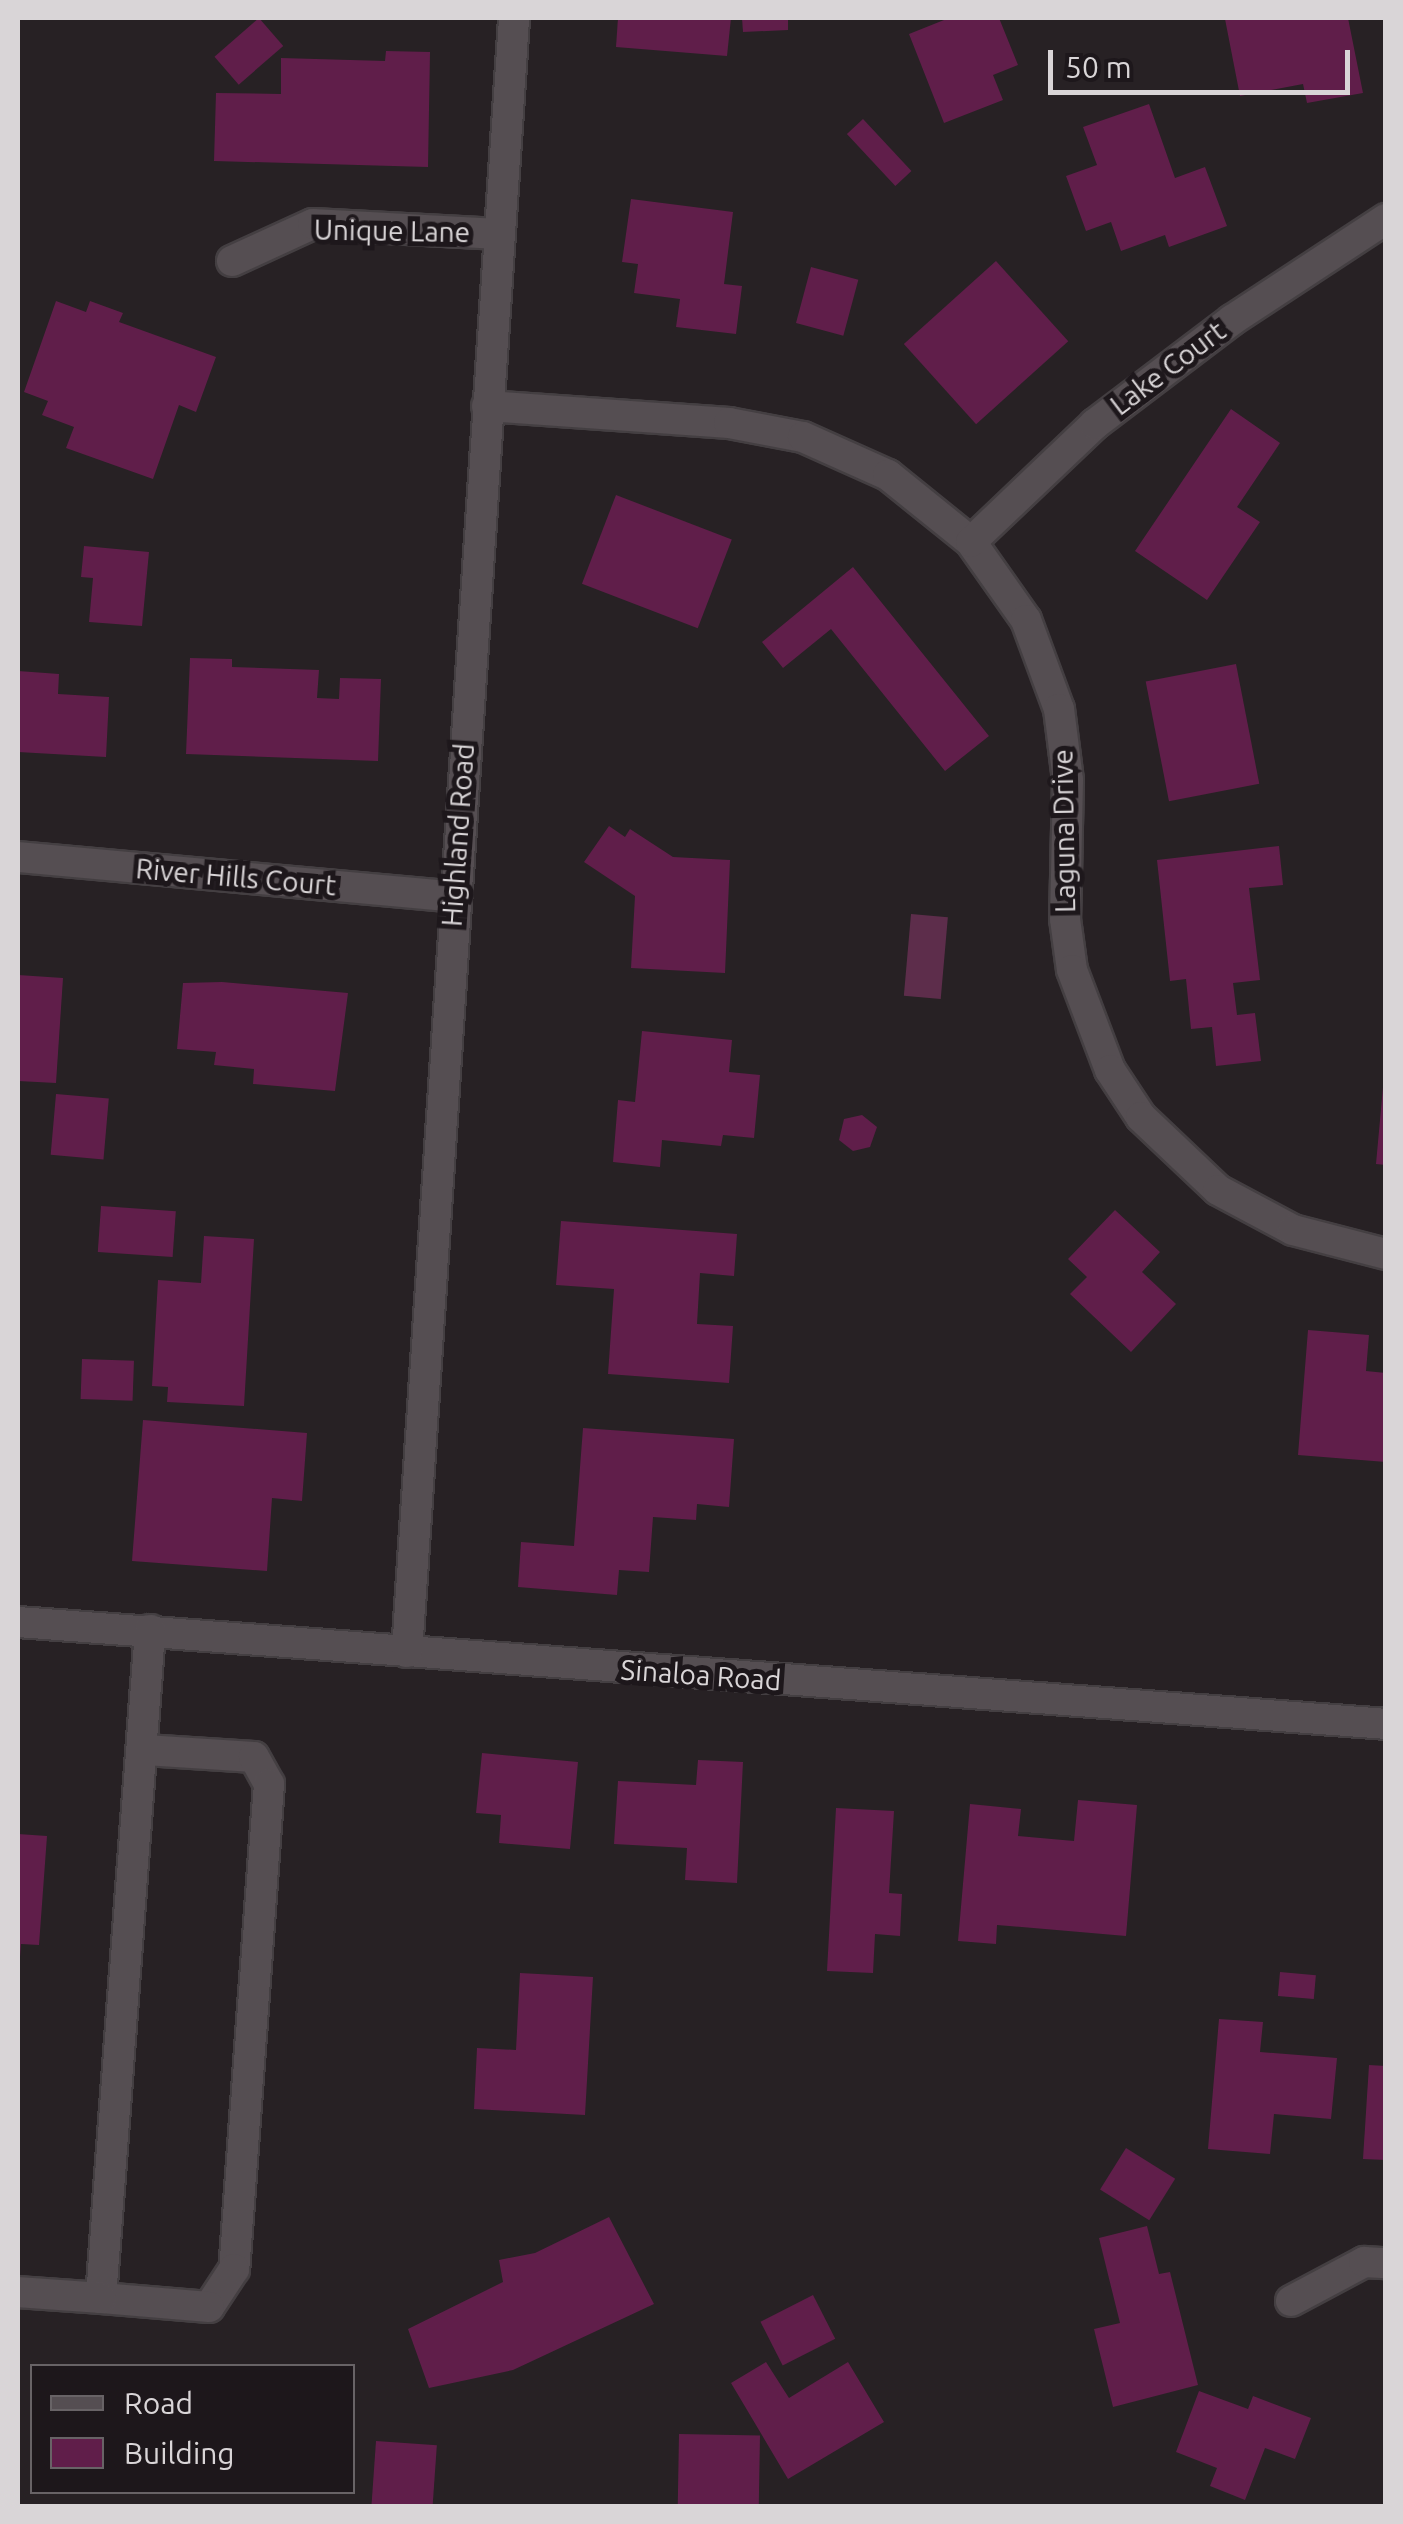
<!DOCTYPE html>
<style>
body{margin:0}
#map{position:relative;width:1403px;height:2524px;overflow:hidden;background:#272124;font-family:Ubuntu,sans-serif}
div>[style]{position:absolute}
.green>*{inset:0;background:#5d2d4b;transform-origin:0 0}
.building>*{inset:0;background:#601e4a;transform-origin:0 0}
.roads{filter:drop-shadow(2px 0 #443f42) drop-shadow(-2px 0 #443f42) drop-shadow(0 2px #443f42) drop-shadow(0 -2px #443f42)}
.minor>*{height:30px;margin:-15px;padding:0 15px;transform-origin:15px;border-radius:15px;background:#554e52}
span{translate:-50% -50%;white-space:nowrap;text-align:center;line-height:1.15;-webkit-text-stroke:10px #1d171b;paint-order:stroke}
.street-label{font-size:28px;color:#d9d5d7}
.frame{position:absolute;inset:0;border:20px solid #d9d5d7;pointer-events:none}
.legend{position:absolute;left:30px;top:2364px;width:325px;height:130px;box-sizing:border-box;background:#1d171b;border:2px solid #686366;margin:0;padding:12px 18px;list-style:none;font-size:30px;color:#d9d5d7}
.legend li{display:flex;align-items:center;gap:20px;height:50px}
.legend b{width:50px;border:2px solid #686366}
.scale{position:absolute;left:1048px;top:50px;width:302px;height:45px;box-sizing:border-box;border:5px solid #d9d5d7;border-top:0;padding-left:12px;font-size:30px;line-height:35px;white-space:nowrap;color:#d9d5d7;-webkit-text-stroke:8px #1d171b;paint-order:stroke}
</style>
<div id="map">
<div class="green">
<div style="left:911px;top:914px;width:37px;height:82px;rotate:5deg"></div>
</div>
<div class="building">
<div style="left:259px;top:18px;width:37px;height:59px;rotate:49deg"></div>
<div style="clip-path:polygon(618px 18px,731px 18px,727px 56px,616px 47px)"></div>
<div style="clip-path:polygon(742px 18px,788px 18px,788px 30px,743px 32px)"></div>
<div style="clip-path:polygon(949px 18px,999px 18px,1018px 65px,993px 75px,1003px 100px,944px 123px,909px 34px)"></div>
<div style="clip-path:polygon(1230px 18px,1348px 18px,1363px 93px,1307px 103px,1303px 84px,1240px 96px,1225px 19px)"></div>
<div style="clip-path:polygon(386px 51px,430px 52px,428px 167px,214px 161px,216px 93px,281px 94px,281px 58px,385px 61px)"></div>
<div style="clip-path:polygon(1149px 104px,1175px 178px,1205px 167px,1227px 226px,1169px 247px,1165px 235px,1121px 251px,1111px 222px,1086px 231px,1066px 176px,1097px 165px,1083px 127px)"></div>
<div style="left:863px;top:119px;width:71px;height:22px;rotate:47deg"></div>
<div style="clip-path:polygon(631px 199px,733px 212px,724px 284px,742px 286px,736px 334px,676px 327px,680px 299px,634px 293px,638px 264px,622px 262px)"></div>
<div style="left:996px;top:261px;width:108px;height:124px;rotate:48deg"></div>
<div style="left:811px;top:267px;width:49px;height:58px;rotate:15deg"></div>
<div style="clip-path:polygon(56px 301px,86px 312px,90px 301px,123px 313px,119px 322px,216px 357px,196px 412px,179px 405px,153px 479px,66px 448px,74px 427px,42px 415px,48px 401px,24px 392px)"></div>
<div style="clip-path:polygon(1231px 409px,1280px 443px,1237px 507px,1260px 522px,1207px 600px,1135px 551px)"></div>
<div style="left:616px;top:495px;width:124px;height:95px;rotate:21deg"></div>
<div style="clip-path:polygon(84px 546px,149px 552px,142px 626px,89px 622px,93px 578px,81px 577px)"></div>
<div style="clip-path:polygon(853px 567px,989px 736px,945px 771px,831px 629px,783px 668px,762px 642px)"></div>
<div style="clip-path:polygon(190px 658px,232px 659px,232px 667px,319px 670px,317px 698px,339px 699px,340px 678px,381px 679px,378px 761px,186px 754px)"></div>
<div style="left:1236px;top:664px;width:122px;height:92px;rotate:79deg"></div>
<div style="clip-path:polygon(18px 671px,59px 674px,58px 694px,109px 697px,106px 757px,18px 752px)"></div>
<div style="clip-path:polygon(609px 826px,625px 837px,630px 829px,673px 857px,730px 860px,725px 973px,631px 968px,635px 896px,584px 862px)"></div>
<div style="clip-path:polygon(1279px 846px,1283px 885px,1249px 888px,1260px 980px,1233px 983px,1237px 1015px,1255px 1013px,1261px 1061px,1216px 1066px,1212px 1027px,1191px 1029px,1186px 979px,1170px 981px,1157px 860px)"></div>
<div style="clip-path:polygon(18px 975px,63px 978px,56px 1083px,18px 1081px)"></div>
<div style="clip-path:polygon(222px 982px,348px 993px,335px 1091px,253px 1084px,254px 1069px,214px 1065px,216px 1052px,177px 1049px,183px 983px)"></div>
<div style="clip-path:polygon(642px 1031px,732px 1040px,729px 1072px,760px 1075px,754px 1138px,723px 1135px,721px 1146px,662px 1140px,660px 1167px,613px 1162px,618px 1100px,635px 1102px)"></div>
<div style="clip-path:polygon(1383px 1087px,1386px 1087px,1386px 1165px,1376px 1164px)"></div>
<div style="left:56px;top:1094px;width:53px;height:61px;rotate:5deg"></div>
<div style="clip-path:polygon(862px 1115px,877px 1127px,870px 1147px,853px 1151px,839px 1140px,844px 1119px)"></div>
<div style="left:101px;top:1206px;width:75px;height:46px;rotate:4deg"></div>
<div style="clip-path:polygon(1115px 1210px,1160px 1252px,1142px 1272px,1176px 1304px,1131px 1352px,1070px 1294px,1087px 1277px,1068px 1259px)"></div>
<div style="clip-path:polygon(561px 1221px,737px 1234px,734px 1276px,700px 1273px,697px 1324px,733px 1326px,729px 1383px,608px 1374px,614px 1289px,556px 1285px)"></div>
<div style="clip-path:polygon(204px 1236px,254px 1239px,244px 1406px,167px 1402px,168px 1387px,152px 1386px,158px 1280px,201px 1283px)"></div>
<div style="clip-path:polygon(1308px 1330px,1369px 1335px,1366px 1371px,1386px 1373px,1386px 1462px,1298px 1455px)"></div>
<div style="left:82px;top:1359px;width:52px;height:40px;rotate:2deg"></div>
<div style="clip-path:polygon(143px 1420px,307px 1433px,302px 1501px,272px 1498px,267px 1571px,132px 1561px)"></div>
<div style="clip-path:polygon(583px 1428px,734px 1439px,729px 1507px,697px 1504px,696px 1520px,653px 1517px,649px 1572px,619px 1570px,617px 1595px,518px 1587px,521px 1542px,574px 1546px)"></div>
<div style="clip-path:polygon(482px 1753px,578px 1762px,570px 1849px,499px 1843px,501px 1815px,476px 1813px)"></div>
<div style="clip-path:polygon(698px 1760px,743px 1762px,737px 1883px,685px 1880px,687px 1848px,614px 1844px,618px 1781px,696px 1785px)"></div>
<div style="clip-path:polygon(1078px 1800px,1137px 1805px,1126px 1936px,997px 1925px,996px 1944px,958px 1941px,970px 1804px,1021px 1809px,1018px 1836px,1074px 1841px)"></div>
<div style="clip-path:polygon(836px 1808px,894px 1811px,889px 1893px,902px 1894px,900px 1936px,875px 1934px,873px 1973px,827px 1971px)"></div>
<div style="clip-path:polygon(18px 1834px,47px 1836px,39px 1945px,21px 1944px,20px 1957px)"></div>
<div style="left:1280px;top:1972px;width:36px;height:24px;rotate:5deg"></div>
<div style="clip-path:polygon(520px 1973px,593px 1977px,585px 2115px,474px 2109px,477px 2048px,516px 2050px)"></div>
<div style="clip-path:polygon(1219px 2019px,1263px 2022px,1260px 2052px,1337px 2058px,1331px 2119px,1274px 2114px,1270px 2154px,1208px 2149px)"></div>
<div style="clip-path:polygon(1369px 2065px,1386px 2066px,1386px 2160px,1363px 2159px)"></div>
<div style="left:1126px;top:2148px;width:58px;height:49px;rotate:32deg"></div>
<div style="clip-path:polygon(609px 2217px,654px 2304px,513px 2370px,429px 2388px,408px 2329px,503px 2282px,499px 2260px,535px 2253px)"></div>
<div style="clip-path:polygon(1147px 2226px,1159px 2274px,1170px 2272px,1198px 2385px,1113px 2407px,1094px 2329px,1120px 2323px,1099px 2238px)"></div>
<div style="left:813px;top:2295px;width:49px;height:59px;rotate:63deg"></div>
<div style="clip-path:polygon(766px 2362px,789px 2398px,848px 2362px,884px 2422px,788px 2479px,731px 2383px)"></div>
<div style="clip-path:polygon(1199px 2391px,1248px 2409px,1253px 2396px,1311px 2418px,1295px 2459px,1265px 2448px,1245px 2500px,1210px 2486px,1217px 2468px,1176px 2452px)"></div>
<div style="left:679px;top:2434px;width:81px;height:70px;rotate:1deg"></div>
<div style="left:376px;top:2441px;width:61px;height:65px;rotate:4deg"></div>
</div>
<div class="roads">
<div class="minor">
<div style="left:232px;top:261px;width:89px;rotate:-24.6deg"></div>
<div style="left:313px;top:224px;width:186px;rotate:3.1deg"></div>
<div style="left:487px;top:406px;width:243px;rotate:4deg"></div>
<div style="left:729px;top:423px;width:75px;rotate:10.7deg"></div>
<div style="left:803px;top:437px;width:93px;rotate:24.1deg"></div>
<div style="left:888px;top:475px;width:107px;rotate:38.9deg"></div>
<div style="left:971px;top:542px;width:95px;rotate:54.8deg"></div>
<div style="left:1026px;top:620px;width:95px;rotate:69.7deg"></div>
<div style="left:1059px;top:709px;width:72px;rotate:82.8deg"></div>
<div style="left:1068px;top:780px;width:139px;rotate:91.2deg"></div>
<div style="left:1065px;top:919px;width:51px;rotate:82.2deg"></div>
<div style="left:1072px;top:970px;width:107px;rotate:69.2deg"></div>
<div style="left:1110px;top:1070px;width:56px;rotate:56.6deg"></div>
<div style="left:1141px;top:1117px;width:106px;rotate:43.5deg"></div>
<div style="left:1218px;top:1190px;width:85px;rotate:28.1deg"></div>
<div style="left:1293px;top:1230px;width:96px;rotate:14.5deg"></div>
<div style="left:971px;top:542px;width:171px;rotate:-43.6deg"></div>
<div style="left:1095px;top:424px;width:172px;rotate:-37.2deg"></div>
<div style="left:1232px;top:320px;width:184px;rotate:-33.3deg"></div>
<div style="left:18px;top:857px;width:438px;rotate:5.2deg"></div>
<div style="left:18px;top:1622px;width:1372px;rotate:4.26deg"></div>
<div style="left:407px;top:1652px;width:1637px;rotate:-86.25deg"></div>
<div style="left:145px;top:1750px;width:109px;rotate:3.7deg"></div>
<div style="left:254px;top:1757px;width:31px;rotate:61deg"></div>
<div style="left:269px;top:1784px;width:486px;rotate:94.1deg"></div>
<div style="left:234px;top:2269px;width:45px;rotate:123.3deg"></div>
<div style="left:209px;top:2307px;width:108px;rotate:-175.2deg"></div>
<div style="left:101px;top:2298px;width:670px;rotate:-85.8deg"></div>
<div style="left:18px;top:2292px;width:83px;rotate:4.1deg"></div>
<div style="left:1291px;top:2301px;width:83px;rotate:-28.1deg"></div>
<div style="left:1364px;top:2262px;width:22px;rotate:3deg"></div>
</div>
</div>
<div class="street-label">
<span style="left:392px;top:231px;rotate:1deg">Unique Lane</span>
<span style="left:1168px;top:368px;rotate:-37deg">Lake Court</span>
<span style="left:1064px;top:831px;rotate:-91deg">Laguna Drive</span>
<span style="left:458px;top:835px;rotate:-86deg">Highland Road</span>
<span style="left:236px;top:877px;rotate:5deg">River Hills Court</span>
<span style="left:701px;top:1675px;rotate:4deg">Sinaloa Road</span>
</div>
<div class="frame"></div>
<ul class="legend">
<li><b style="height:12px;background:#554e52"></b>Road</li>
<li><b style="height:28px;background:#601e4a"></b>Building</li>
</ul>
<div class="scale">50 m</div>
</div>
